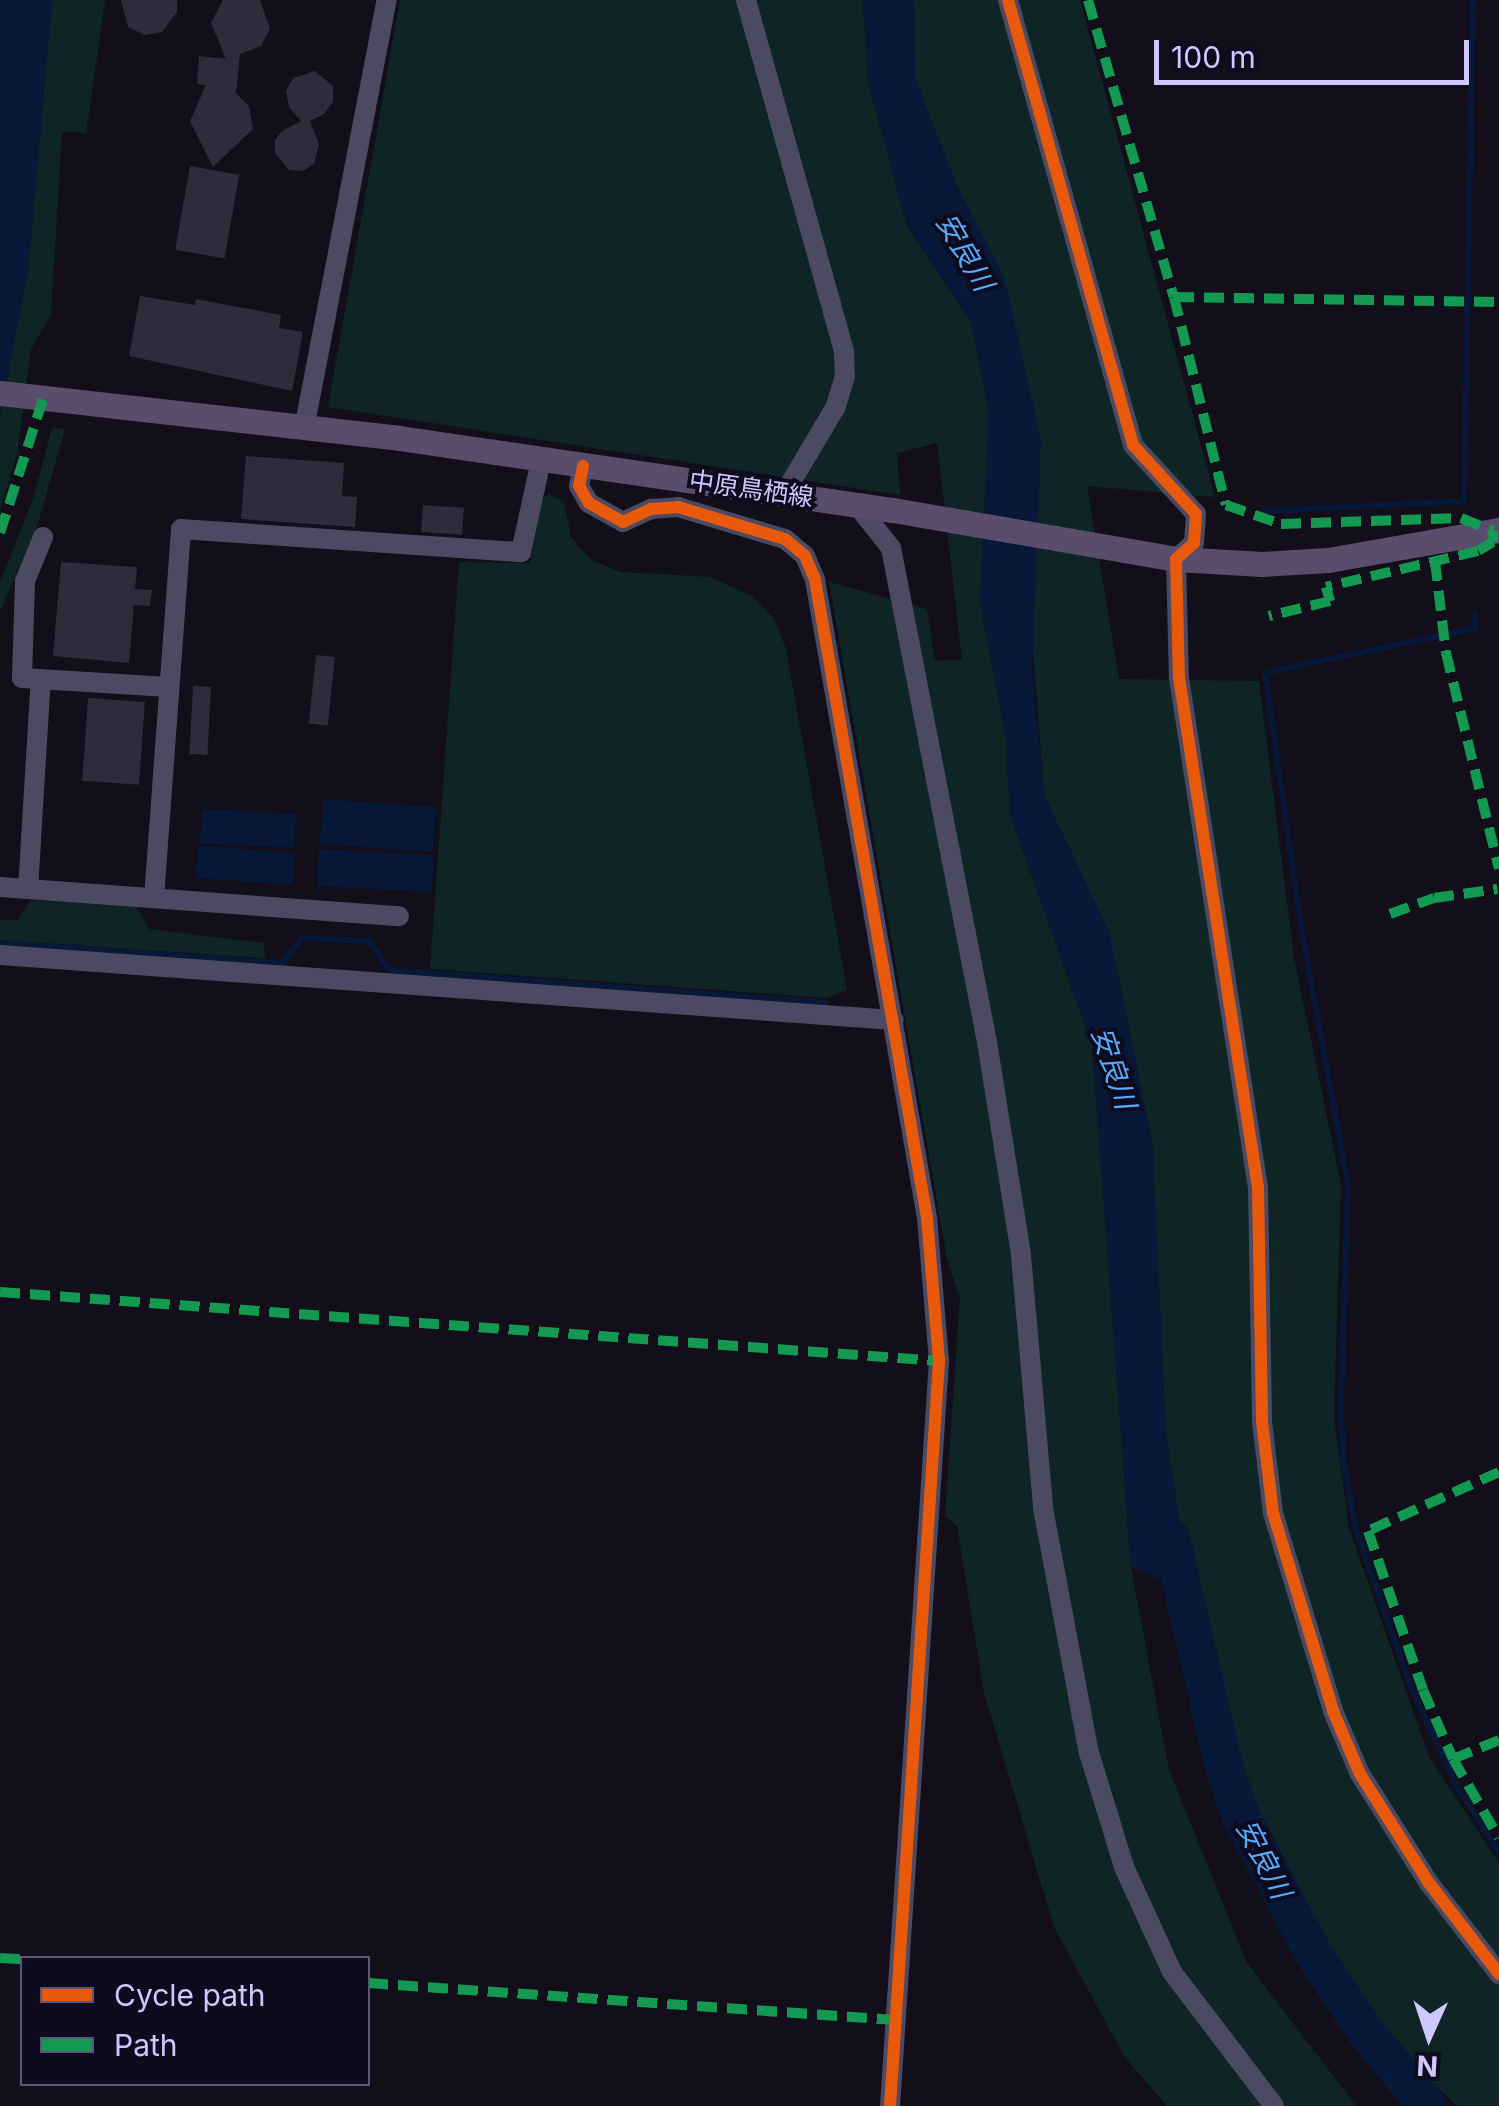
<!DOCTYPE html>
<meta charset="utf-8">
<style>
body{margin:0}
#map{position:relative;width:1499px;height:2106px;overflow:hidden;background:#120f1a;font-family:Inter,"Noto Sans JP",sans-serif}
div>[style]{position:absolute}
.green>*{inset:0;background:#0f2525}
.water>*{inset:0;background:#081838;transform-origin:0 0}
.stream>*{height:6px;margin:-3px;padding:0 3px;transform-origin:3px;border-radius:3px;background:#081838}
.river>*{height:38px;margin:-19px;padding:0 19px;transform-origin:19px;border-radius:19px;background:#081838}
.building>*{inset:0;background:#2f2b3d;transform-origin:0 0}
.minor>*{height:20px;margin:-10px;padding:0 10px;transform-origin:10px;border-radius:10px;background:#4c4a63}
.major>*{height:25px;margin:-12.5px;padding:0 12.5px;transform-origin:12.5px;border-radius:12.5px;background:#594c6d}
.quiet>*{height:10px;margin-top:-5px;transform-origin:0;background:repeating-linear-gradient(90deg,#139951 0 20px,transparent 0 30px)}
.cycleway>*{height:12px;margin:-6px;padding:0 6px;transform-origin:6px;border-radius:6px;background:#e8590c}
span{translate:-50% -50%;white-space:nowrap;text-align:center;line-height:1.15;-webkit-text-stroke:8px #0f0b1e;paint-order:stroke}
.street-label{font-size:25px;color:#cfc8ff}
.water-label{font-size:28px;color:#56adff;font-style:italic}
.legend{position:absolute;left:20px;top:1956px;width:350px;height:130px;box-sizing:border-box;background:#0f0b1e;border:2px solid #5c5778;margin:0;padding:12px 18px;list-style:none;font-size:30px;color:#cfc8ff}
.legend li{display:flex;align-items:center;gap:20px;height:50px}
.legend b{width:50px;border:2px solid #5c5778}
.north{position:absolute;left:1379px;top:1986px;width:100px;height:100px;-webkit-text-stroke:8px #0f0b1e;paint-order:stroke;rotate:183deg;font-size:28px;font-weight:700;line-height:40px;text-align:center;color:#cfc8ff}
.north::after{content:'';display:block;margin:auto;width:35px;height:45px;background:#cfc8ff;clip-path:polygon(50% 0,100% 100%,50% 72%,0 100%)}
.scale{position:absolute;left:1154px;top:40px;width:315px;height:45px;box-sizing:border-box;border:5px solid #cfc8ff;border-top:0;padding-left:12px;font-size:30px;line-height:35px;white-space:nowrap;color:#cfc8ff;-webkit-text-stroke:8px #0f0b1e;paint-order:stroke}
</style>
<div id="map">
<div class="green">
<div style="clip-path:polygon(52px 0,105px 0,86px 133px,62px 132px,51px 315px,31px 349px,17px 454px,0 511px,0 415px,28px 271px)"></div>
<div style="clip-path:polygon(400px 0,863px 0,868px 81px,907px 226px,971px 322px,989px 412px,980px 601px,1006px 738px,1010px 815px,1092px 1045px,1131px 1568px,1169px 1770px,1246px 1961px,1356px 2106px,1167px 2106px,1124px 2056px,1054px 1927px,984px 1693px,957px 1526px,945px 1516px,960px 1298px,947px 1259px,829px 582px,927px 609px,935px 661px,962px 659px,937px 443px,897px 453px,900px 495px,328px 407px)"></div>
<div style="clip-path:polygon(914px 0,1080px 0,1215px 497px,1087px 486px,1119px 679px,1259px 681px,1294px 958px,1341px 1185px,1334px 1417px,1349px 1528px,1429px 1757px,1499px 1863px,1499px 2106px,1457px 2106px,1370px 2022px,1242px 1791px,1190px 1590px,1166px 1435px,1152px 1142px,1109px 932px,1044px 795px,1005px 280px,955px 182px,915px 78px)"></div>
<div style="clip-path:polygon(52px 428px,65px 429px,37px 527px,0 611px,0 583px,33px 499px)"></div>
<div style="clip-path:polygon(549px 494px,564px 502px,571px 537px,591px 560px,621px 572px,710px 577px,752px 596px,775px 620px,786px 649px,847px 990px,827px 998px,430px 969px,459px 562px,530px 563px,542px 499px)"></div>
<div style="clip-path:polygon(31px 900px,135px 903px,149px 929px,264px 943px,265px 958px,0 940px,0 920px,17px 920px)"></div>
</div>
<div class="water">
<div style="clip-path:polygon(0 0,52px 0,28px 271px,0 415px)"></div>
<div style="clip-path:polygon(863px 0,914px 0,915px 78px,955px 182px,1005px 280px,1041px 441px,1032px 672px,1044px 795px,1109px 932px,1152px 1142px,1166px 1435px,1190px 1590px,1131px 1568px,1092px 1045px,1010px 815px,1006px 738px,980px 601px,989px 412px,971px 322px,907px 226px,868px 81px)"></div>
<div style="left:323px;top:799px;width:113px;height:45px;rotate:4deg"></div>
<div style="left:202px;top:809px;width:94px;height:34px;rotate:3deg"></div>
<div style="left:198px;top:846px;width:97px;height:32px;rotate:4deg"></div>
<div style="left:319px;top:849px;width:115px;height:37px;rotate:3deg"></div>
</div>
<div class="stream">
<div style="left:1264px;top:511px;width:200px;rotate:-2.9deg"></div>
<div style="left:1464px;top:501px;width:501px;rotate:-88.97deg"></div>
<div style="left:1475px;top:614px;width:14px;rotate:86deg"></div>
<div style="left:1476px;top:628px;width:216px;rotate:168deg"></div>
<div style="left:1265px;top:673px;width:262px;rotate:81.9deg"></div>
<div style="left:1302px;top:932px;width:257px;rotate:79.7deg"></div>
<div style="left:1348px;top:1185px;width:229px;rotate:91.8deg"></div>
<div style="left:1341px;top:1414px;width:50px;rotate:86.6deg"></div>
<div style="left:1344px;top:1464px;width:67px;rotate:79.7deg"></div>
<div style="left:1356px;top:1530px;width:164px;rotate:70.8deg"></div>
<div style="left:1410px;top:1685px;width:115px;rotate:65.2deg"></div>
<div style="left:1458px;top:1789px;width:75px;rotate:56.9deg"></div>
<div style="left:0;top:943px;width:283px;rotate:4.1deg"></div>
<div style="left:282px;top:963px;width:32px;rotate:-51deg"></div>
<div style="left:302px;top:938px;width:67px;rotate:2.6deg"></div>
<div style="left:369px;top:941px;width:35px;rotate:55deg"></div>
<div style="left:389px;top:970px;width:438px;rotate:4.3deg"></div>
</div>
<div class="river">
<div style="left:1171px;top:1538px;width:232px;rotate:77deg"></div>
<div style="left:1223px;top:1764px;width:53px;rotate:71.2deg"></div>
<div style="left:1240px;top:1814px;width:157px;rotate:62.3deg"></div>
<div style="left:1313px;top:1953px;width:95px;rotate:56.1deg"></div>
<div style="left:1366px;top:2032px;width:96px;rotate:50.5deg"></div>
</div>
<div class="building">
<div style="clip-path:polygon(121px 0,177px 0,177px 12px,162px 32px,145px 35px,128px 27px)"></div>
<div style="clip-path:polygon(223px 0,260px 0,270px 29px,261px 46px,240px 54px,236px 93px,249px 106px,253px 129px,213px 167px,190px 121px,206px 85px,197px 84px,199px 56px,226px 59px,211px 23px)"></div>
<div style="clip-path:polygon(315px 71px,333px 86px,333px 102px,324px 114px,310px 121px,319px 144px,314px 164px,303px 171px,289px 170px,275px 153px,275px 140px,282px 131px,301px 121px,289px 107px,286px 91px,293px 78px)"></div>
<div style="left:190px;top:166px;width:50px;height:85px;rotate:10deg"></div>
<div style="clip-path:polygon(140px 296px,195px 305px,196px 299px,281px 315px,279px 328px,303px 332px,292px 391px,129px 356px)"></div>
<div style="clip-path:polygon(246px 456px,344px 463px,342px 496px,357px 497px,355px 527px,241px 519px)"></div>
<div style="left:423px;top:505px;width:41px;height:27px;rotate:4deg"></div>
<div style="clip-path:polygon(61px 562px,137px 567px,135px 589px,152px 590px,150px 606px,134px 605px,129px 663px,53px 656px)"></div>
<div style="left:316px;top:655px;width:19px;height:69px;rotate:6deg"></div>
<div style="left:193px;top:686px;width:18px;height:68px;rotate:3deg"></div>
<div style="left:88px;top:698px;width:57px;height:83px;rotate:4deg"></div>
</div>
<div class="minor">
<div style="left:746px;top:0;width:364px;rotate:74.4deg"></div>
<div style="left:844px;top:351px;width:25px;rotate:88deg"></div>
<div style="left:845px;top:376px;width:34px;rotate:107deg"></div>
<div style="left:835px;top:408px;width:100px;rotate:120.7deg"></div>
<div style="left:1008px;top:0;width:462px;rotate:74.3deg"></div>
<div style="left:1133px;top:445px;width:93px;rotate:47.6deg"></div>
<div style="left:1196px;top:514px;width:29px;rotate:94deg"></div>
<div style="left:1194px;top:543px;width:24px;rotate:138deg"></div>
<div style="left:1176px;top:559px;width:119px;rotate:88.6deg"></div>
<div style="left:1179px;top:678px;width:516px;rotate:81.19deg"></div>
<div style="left:1258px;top:1188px;width:234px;rotate:89deg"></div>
<div style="left:1262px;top:1422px;width:92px;rotate:83.1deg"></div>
<div style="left:1273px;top:1513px;width:207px;rotate:73.1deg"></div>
<div style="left:1333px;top:1711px;width:69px;rotate:66.8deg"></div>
<div style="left:1360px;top:1774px;width:129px;rotate:57.7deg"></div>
<div style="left:1429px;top:1883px;width:115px;rotate:52.4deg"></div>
<div style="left:304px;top:429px;width:437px;rotate:-79.1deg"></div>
<div style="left:583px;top:466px;width:20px;rotate:101deg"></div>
<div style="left:579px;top:486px;width:20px;rotate:60deg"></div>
<div style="left:589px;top:503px;width:39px;rotate:29deg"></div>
<div style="left:623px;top:522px;width:31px;rotate:-25deg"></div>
<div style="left:651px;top:509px;width:27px;rotate:-4deg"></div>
<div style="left:678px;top:507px;width:112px;rotate:16.7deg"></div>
<div style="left:785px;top:539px;width:26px;rotate:40deg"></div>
<div style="left:805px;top:556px;width:26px;rotate:67deg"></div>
<div style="left:815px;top:580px;width:648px;rotate:80.04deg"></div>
<div style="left:927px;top:1218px;width:144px;rotate:85.2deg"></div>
<div style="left:939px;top:1361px;width:747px;rotate:93.76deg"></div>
<div style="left:857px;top:505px;width:55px;rotate:51.7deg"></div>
<div style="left:891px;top:548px;width:503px;rotate:79deg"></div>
<div style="left:987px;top:1042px;width:216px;rotate:80.9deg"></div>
<div style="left:1021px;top:1255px;width:254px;rotate:85deg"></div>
<div style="left:1043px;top:1508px;width:249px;rotate:79.4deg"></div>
<div style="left:1089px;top:1753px;width:119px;rotate:72.9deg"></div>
<div style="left:1124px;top:1867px;width:115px;rotate:65.4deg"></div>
<div style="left:1172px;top:1972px;width:168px;rotate:52.7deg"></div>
<div style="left:43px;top:537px;width:48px;rotate:112.2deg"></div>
<div style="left:25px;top:581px;width:97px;rotate:91.8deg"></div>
<div style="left:22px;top:678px;width:147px;rotate:3.5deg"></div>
<div style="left:0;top:887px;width:400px;rotate:4.2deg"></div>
<div style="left:28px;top:889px;width:210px;rotate:-86.5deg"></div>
<div style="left:154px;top:898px;width:370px;rotate:-85.8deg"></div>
<div style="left:181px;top:529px;width:341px;rotate:3.9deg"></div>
<div style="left:521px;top:552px;width:94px;rotate:-77.7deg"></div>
<div style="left:0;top:955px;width:896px;rotate:4.16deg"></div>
</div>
<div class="major">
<div style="left:0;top:393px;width:402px;rotate:6.4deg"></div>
<div style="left:399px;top:438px;width:499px;rotate:8.3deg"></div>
<div style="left:893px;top:510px;width:287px;rotate:9.8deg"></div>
<div style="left:1176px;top:559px;width:86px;rotate:3.3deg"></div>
<div style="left:1262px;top:564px;width:66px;rotate:-3.5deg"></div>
<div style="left:1328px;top:560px;width:174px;rotate:-10deg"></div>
</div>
<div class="quiet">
<div style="left:1088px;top:0;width:309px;rotate:73.9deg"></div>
<div style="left:1174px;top:297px;width:214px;rotate:76deg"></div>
<div style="left:1226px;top:505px;width:58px;rotate:19.1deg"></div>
<div style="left:1281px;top:524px;width:180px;rotate:-1.9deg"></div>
<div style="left:1461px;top:518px;width:35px;rotate:22deg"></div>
<div style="left:1493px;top:531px;width:11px;rotate:90deg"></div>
<div style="left:1493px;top:542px;width:17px;rotate:149deg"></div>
<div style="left:1478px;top:551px;width:156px;rotate:166.7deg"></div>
<div style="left:1326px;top:587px;width:15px;rotate:74deg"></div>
<div style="left:1330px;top:601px;width:63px;rotate:166.2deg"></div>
<div style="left:1174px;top:297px;width:325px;rotate:0.9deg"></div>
<div style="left:0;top:533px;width:141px;rotate:-72.2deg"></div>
<div style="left:1435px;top:561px;width:93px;rotate:83.2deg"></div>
<div style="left:1446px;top:653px;width:222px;rotate:76.2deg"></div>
<div style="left:1390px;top:914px;width:47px;rotate:-20deg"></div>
<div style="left:1434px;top:898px;width:64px;rotate:-8.1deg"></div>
<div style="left:0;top:1292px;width:942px;rotate:4.2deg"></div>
<div style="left:1499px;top:1472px;width:144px;rotate:155.8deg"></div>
<div style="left:1368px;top:1531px;width:168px;rotate:70.9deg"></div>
<div style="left:1423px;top:1690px;width:75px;rotate:66.5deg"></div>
<div style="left:1453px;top:1759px;width:91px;rotate:59.8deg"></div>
<div style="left:1453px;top:1759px;width:50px;rotate:-22.4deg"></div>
<div style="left:0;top:1958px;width:22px;rotate:3deg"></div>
<div style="left:368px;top:1983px;width:529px;rotate:4.01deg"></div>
</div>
<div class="cycleway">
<div style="left:1008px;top:0;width:462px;rotate:74.3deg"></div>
<div style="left:1133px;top:445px;width:93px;rotate:47.6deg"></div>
<div style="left:1196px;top:514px;width:29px;rotate:94deg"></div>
<div style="left:1194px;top:543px;width:24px;rotate:138deg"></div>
<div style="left:1176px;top:559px;width:119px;rotate:88.6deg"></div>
<div style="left:1179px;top:678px;width:516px;rotate:81.19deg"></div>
<div style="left:1258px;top:1188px;width:234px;rotate:89deg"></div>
<div style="left:1262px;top:1422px;width:92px;rotate:83.1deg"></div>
<div style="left:1273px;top:1513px;width:207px;rotate:73.1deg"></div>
<div style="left:1333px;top:1711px;width:69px;rotate:66.8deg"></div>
<div style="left:1360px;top:1774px;width:129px;rotate:57.7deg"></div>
<div style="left:1429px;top:1883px;width:115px;rotate:52.4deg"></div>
<div style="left:583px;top:466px;width:20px;rotate:101deg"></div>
<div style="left:579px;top:486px;width:20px;rotate:60deg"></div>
<div style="left:589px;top:503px;width:39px;rotate:29deg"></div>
<div style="left:623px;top:522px;width:31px;rotate:-25deg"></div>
<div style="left:651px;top:509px;width:27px;rotate:-4deg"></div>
<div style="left:678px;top:507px;width:112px;rotate:16.7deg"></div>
<div style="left:785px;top:539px;width:26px;rotate:40deg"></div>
<div style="left:805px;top:556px;width:26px;rotate:67deg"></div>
<div style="left:815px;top:580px;width:648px;rotate:80.04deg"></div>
<div style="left:927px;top:1218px;width:144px;rotate:85.2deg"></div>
<div style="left:939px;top:1361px;width:747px;rotate:93.76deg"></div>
</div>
<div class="street-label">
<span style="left:751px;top:489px;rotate:8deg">中原鳥栖線</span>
</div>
<div class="water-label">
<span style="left:965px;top:252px;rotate:60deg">安良川</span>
<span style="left:1114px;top:1068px;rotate:72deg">安良川</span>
<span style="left:1264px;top:1859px;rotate:63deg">安良川</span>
</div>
<ul class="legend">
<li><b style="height:12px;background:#e8590c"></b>Cycle path</li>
<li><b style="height:12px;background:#139951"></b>Path</li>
</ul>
<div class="north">N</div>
<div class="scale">100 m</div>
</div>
